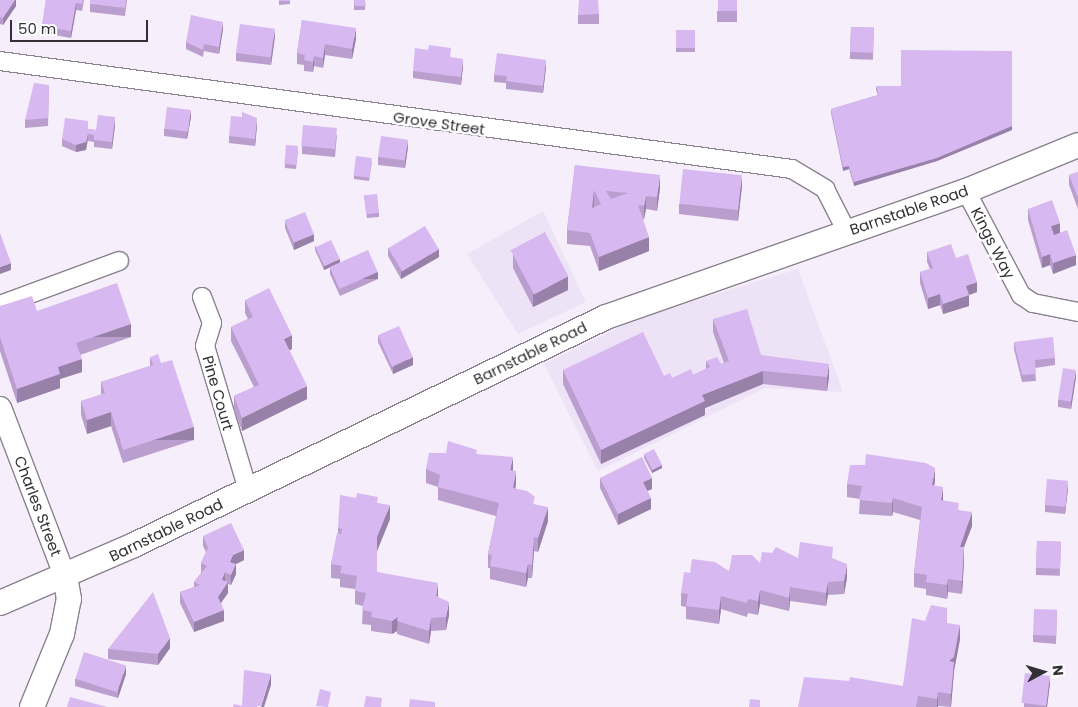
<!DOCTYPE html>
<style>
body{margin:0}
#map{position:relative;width:1078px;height:707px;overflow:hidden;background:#f6eefb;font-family:Poppins,sans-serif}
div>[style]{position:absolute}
.built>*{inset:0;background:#ede2f6}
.roads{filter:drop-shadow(1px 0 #89828e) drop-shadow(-1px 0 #89828e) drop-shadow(0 1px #89828e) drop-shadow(0 -1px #89828e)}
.minor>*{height:18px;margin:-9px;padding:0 9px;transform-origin:9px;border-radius:9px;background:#fff}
.tertiary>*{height:21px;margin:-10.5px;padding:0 10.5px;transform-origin:10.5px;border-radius:10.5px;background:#fff}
.secondary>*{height:24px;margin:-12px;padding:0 12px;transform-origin:12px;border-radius:12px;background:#fff}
.wall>*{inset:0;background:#ba9ece;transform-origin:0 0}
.shaded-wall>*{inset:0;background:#9781a8;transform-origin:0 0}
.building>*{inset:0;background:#d8b8f0;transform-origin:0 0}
span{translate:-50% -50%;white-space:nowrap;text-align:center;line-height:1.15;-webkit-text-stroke:5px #fff;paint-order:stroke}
.street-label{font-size:15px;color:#323035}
.north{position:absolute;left:1018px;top:647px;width:50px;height:50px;-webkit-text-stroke:4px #fff;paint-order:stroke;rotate:84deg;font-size:14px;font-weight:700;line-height:20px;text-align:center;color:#323035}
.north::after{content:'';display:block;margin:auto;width:18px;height:22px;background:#323035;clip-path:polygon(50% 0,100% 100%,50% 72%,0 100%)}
.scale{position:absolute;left:10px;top:20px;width:138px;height:22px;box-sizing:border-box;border:2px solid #323035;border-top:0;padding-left:6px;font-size:15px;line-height:18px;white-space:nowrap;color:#323035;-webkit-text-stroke:4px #fff;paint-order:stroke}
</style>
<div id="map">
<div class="built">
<div style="clip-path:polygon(543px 211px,586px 302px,518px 334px,467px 254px)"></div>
<div style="clip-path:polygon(798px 269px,843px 392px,765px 388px,598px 471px,544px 364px,640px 317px)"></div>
</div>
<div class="roads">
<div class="minor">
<div style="left:0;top:61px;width:799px;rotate:7.77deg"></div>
<div style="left:792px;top:169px;width:39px;rotate:31deg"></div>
<div style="left:825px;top:189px;width:48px;rotate:62.9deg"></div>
<div style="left:966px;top:191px;width:118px;rotate:62.1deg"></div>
<div style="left:1021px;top:295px;width:14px;rotate:34deg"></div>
<div style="left:1033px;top:303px;width:46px;rotate:11.3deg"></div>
<div style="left:202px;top:297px;width:28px;rotate:69deg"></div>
<div style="left:212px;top:323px;width:24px;rotate:107deg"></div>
<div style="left:205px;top:346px;width:150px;rotate:73.4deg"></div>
<div style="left:0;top:305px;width:127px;rotate:-20.3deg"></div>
</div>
<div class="tertiary">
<div style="left:0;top:407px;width:182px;rotate:69.1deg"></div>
</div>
<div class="secondary">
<div style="left:0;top:603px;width:146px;rotate:-23.4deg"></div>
<div style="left:134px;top:545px;width:524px;rotate:-25.78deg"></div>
<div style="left:606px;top:317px;width:381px;rotate:-19.3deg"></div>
<div style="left:966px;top:191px;width:121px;rotate:-22.3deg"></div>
<div style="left:32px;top:707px;width:79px;rotate:-67.7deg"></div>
<div style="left:62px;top:634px;width:36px;rotate:-79deg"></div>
<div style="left:69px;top:599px;width:22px;rotate:-100deg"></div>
</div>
</div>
<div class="wall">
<div style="clip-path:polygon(0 0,16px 0,16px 6px,3px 25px,0 24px)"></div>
<div style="clip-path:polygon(46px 0,84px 0,82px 11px,76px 10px,71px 38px,42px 33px,42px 26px)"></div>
<div style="clip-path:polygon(127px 0,125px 16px,90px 12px,90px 4px)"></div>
<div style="clip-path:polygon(279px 0,290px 0,290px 4px,279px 5px)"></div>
<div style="left:354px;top:0;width:11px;height:10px"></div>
<div style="left:717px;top:11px;width:20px;height:11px"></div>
<div style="left:599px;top:14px;width:10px;height:21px;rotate:90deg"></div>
<div style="clip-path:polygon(302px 20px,356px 39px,352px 59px,325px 55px,323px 68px,314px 66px,313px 72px,304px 71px,304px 65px,297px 64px,297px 53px)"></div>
<div style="left:851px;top:27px;width:23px;height:32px;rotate:2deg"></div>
<div style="clip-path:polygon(223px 29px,219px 54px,204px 51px,203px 57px,186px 49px,186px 42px)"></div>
<div style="left:676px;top:30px;width:19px;height:22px"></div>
<div style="clip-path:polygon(275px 36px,271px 65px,236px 61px,236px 53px)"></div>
<div style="clip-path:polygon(1012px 51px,1012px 130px,937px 161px,854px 186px,849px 169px,843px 171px,831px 113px,831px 109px,878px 95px,876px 90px,876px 86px,901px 86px)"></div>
<div style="clip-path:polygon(451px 57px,463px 66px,461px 85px,413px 78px,413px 71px)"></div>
<div style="clip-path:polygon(546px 67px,543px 93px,506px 89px,506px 83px,494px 82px,494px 75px)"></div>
<div style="clip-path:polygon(49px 85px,48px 126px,25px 128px,25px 120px)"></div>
<div style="clip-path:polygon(191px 117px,187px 139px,164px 136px,164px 129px)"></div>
<div style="clip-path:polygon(115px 125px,112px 149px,94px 147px,94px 142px,88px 141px,86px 150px,76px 152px,62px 146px,62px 139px,88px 129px,96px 130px)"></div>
<div style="clip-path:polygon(257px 125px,255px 146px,229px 143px,229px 136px)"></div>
<div style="clip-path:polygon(337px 135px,335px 157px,302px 154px,302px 146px)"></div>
<div style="clip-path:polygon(408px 147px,405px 168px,378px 165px,378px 157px)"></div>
<div style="clip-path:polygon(298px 150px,296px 169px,285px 168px,285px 164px)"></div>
<div style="clip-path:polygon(372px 161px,369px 181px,354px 179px,354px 176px)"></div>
<div style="clip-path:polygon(575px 165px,660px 188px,657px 211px,646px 209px,644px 219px,643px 219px,649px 251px,599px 271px,590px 246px,567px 244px,567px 230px)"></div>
<div style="clip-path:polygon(1078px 172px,1078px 209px,1069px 185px,1069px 175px)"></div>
<div style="clip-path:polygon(742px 186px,738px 221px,679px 214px,679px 204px)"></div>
<div style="clip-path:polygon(364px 195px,379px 213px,379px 217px,367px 218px)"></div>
<div style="clip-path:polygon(1028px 209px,1060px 232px,1076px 265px,1053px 274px,1050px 265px,1042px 268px,1028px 220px)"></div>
<div style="clip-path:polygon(285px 221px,314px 241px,294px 250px,285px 228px)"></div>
<div style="clip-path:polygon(315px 246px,340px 263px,378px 279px,340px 296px,330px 274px,330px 267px,337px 264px,324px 270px,315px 250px)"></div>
<div style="clip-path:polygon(388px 248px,439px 257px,401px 279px,388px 256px)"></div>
<div style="clip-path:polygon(927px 252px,956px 258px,977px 292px,969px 295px,969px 306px,943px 314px,940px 305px,928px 309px,920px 283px,920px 272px,930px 269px,927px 262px)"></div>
<div style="clip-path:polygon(513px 254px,568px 290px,533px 307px,513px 268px)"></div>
<div style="clip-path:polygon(245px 300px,292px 349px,289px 350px,307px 399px,242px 431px,234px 410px,234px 396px,254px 387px,231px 341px,231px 327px,248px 319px,245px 313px)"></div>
<div style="clip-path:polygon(0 306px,37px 311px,131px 337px,80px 355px,82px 372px,60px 379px,60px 388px,17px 403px,0 351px)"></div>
<div style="clip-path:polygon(713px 319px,761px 355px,829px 377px,827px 391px,763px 384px,705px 408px,705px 415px,601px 464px,563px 384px,563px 370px,664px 376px,672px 378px,693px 375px,706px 369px,706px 361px,721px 364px,724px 363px,713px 332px)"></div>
<div style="clip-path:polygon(378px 335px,413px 365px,393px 374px,378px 342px)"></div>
<div style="clip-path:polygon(1014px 342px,1055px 358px,1055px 365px,1035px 368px,1036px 381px,1022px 382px,1014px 349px)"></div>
<div style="clip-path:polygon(150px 357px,161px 363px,194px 440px,123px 463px,111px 426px,87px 434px,81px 415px,81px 401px,101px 395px,101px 382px,150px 366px)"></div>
<div style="clip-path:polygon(1076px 377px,1071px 409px,1058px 407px,1058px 400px)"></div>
<div style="clip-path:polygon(477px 454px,513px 470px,516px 484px,515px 489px,535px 505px,548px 521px,538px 552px,534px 551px,532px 578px,528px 578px,526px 587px,490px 579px,490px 568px,488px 568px,488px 554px,496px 516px,438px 500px,438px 487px,426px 483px,426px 469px)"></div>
<div style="clip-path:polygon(644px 454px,662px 468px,652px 473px,644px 458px)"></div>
<div style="clip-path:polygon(600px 478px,652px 489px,647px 491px,651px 509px,618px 525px,600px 488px)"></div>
<div style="clip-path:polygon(935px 481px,934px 485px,943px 500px,959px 510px,972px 526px,964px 547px,964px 561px,962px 594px,948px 592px,947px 599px,926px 595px,926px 589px,914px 587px,914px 573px,920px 520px,893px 512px,892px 516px,859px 514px,860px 499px,847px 497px,847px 484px)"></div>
<div style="clip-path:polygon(1068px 488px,1065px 514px,1045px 512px,1045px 505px)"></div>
<div style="clip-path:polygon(378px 503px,390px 519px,377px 551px,377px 572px,438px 597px,449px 615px,446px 630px,431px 631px,429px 644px,397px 634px,397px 631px,392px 634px,371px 631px,371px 625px,362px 624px,363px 606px,355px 604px,355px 589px,340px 587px,340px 579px,331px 578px,331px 564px,338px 534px,338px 528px)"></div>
<div style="clip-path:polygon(203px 536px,244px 560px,236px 564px,236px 574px,231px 585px,228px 584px,228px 593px,221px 603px,224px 621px,194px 632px,180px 603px,180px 592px,194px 587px,194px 582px,201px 573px,201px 563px,206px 552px,203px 546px)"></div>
<div style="left:1037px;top:541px;width:24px;height:34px;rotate:2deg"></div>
<div style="clip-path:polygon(798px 558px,833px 559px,847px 578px,844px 594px,828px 595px,826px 606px,790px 601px,789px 611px,760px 604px,758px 615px,748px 613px,747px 617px,721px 609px,719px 624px,686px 619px,686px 607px,681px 606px,681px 593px,690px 573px,729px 571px,760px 563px)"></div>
<div style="clip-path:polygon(1057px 610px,1056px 644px,1033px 642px,1033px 635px)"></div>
<div style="clip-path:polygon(925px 621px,947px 623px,960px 639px,954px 671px,951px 707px,938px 706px,938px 707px,798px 707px,903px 686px)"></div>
<div style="clip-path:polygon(170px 648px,158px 665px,108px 659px,108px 649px)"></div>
<div style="clip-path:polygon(1025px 673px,1050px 683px,1047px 707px,1024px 707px)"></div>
<div style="clip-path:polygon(126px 674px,118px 698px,75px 686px,75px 679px)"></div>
</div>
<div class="shaded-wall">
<div style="clip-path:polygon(15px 0,16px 0,16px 6px,3px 25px,3px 18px)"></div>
<div style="clip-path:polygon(76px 3px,76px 10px,71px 38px,71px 31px)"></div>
<div style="clip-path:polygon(223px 22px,223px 29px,219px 54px,219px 47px)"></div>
<div style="clip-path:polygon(356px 28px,356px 39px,352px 59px,352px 49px)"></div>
<div style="clip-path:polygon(275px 29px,275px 36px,271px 65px,271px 58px)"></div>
<div style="clip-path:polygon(325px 44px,325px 55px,323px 68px,323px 58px)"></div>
<div style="clip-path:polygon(314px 56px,314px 66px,313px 72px,313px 62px)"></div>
<div style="clip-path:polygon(463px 59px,463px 66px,461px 85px,461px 77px)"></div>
<div style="clip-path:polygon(546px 60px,546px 67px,543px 93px,543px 86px)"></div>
<div style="clip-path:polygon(191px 110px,191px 117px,187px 139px,187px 132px)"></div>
<div style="clip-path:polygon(115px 117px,115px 125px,112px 149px,112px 142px)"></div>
<div style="clip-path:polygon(257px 118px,257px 125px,255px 146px,255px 139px)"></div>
<div style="clip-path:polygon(1012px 126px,1012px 130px,937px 161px,854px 186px,854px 182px)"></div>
<div style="clip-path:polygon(88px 134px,86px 150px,76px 152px,76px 145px)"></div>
<div style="clip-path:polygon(408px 140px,408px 147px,405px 168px,405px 161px)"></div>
<div style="clip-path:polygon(849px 166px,849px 169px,843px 171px,843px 167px)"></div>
<div style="clip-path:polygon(660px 175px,660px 188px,657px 211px,657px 197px)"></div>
<div style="clip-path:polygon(742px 175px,742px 186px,738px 221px,738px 210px)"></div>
<div style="clip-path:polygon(594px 190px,594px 204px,592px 222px,592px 208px)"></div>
<div style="clip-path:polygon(646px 196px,646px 209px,644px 219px,644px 206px)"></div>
<div style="clip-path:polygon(1060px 223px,1060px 233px,1051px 237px,1051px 226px)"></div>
<div style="clip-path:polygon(314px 234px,314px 241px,294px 250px,294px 243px)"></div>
<div style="clip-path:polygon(649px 237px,649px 251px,599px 271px,599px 257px)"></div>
<div style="clip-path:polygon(439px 249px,439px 257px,401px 279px,401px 272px)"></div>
<div style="clip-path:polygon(1050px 254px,1050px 265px,1042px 268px,1042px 257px)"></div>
<div style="clip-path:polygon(1076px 255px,1076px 265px,1053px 274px,1053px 263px)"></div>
<div style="clip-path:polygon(340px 259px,340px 263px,324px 270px,324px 266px)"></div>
<div style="clip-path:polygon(11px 263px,11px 270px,0 274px,0 267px)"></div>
<div style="left:378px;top:272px;width:7px;height:42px;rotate:90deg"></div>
<div style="clip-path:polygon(568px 276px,568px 290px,533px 307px,533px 294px)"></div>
<div style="clip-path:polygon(977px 282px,977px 292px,966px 296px,966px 286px)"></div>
<div style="clip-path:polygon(940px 294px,940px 305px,928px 309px,928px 298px)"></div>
<div style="clip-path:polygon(969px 295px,969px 306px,943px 314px,943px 304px)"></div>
<div style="left:131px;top:324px;width:13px;height:58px;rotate:90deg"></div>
<div style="clip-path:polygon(292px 335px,292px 349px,284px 353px,284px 339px)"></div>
<div style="clip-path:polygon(413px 357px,413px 365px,393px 374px,393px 367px)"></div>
<div style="clip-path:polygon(82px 359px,82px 372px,60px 379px,60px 388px,17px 403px,17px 389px,58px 367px)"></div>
<div style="clip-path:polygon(829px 364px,829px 377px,827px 391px,827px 377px)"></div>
<div style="clip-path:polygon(1076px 370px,1076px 377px,1071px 409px,1071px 402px)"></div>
<div style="clip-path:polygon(763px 371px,763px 384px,705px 408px,705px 415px,601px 464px,601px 450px,702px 395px)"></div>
<div style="clip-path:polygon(307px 386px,307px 399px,242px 431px,242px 418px)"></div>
<div style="clip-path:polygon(111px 412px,111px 426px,87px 434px,87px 420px)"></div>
<div style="left:194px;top:427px;width:13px;height:75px;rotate:90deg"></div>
<div style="clip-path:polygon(513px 457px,513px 471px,510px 470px)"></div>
<div style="clip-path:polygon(662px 465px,662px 468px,652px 473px,652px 470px)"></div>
<div style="clip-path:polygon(935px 468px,935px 481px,932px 498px,932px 485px)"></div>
<div style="clip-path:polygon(516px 471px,516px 484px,513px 502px,513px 488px)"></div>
<div style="clip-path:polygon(652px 478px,652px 489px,643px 493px,643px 482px)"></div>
<div style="clip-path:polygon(1068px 481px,1068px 488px,1065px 514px,1065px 507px)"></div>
<div style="clip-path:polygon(943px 487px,943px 500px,941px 500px)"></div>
<div style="clip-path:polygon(651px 498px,651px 509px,618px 525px,618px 514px)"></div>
<div style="clip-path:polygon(893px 498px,893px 512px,892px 516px,892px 503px)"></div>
<div style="clip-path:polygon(390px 505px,390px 519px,377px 551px,377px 537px)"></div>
<div style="clip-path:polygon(548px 507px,548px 521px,538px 552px,538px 538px)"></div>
<div style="clip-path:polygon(972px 512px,972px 526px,964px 547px,964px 561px,962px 594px,960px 547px)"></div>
<div style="clip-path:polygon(534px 537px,534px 551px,532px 578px,532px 565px)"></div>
<div style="clip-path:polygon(244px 550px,244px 560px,236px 564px,236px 574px,231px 585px,230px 562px,233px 555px)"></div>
<div style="clip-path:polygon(528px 564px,528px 578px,526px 587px,526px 573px)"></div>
<div style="clip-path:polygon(847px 564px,847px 578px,844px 594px,844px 581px)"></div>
<div style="clip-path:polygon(225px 572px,225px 583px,222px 580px)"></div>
<div style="clip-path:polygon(948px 579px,948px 592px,947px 599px,947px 585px)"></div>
<div style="clip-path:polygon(228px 582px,228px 593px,218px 607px,218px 597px)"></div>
<div style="clip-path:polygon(828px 582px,828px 595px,826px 606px,826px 593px)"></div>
<div style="clip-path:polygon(438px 583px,438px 597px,436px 596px)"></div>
<div style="clip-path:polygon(790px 587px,790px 601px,789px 611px,789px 598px)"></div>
<div style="clip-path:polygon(760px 590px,760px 604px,758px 615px,758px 601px)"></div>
<div style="clip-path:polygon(721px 596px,721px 609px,719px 624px,719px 610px)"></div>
<div style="clip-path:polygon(449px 602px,449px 615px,446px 630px,446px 617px)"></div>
<div style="clip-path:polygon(224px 610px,224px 621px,194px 632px,194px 622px)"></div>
<div style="clip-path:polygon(398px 617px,397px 631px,392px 634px,392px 621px)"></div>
<div style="clip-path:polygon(431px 618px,431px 631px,429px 644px,429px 631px)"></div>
<div style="clip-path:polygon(960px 625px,960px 639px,954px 671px,951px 707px,949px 661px)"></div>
<div style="clip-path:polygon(170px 638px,170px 648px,158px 665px,158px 654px)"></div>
<div style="clip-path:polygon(126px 666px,126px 674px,118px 698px,118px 690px)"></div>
<div style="clip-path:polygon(271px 674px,271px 685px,264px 707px,261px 707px)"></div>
<div style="clip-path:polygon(1050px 676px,1050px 683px,1047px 707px,1046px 707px)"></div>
<div style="clip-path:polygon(938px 692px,938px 707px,937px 707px,937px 699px)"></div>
</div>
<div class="building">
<div style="clip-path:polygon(0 0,15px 0,3px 18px,0 17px)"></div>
<div style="clip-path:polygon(46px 0,83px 0,82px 4px,76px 3px,71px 31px,42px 26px)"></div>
<div style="clip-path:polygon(90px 0,126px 0,125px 8px,90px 4px)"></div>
<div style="left:279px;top:0;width:11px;height:1px"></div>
<div style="clip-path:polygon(354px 0,365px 0,366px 6px,355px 6px)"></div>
<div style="clip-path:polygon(579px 0,598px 0,599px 14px,578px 15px)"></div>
<div style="left:718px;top:0;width:19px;height:11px"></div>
<div style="clip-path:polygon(191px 15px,223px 22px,219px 47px,204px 44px,203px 50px,186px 42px)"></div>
<div style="clip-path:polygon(302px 20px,356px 28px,352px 49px,325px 44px,323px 58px,314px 56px,313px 62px,304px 60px,305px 55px,297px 53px)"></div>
<div style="left:240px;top:24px;width:35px;height:29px;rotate:8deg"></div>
<div style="left:851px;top:27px;width:23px;height:25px;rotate:2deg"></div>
<div style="left:676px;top:30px;width:19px;height:18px"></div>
<div style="clip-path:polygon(429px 45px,451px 48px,450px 57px,463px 59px,461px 77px,413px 71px,415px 48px,428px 50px)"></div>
<div style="clip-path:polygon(901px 50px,1012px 51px,1012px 126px,937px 158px,854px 182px,849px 166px,843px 167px,831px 109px,879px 95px,876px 86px,901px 86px)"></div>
<div style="clip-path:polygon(497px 53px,546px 60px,543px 86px,506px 81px,507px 76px,494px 75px)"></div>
<div style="clip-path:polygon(34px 83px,49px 85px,48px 118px,25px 120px)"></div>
<div style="left:167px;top:107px;width:24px;height:22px;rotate:7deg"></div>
<div style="clip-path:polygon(242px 112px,257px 118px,255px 139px,229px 136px,231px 116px,242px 117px)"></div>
<div style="clip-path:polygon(98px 115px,115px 117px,112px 142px,94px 140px,94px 135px,88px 134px,86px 142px,76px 145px,62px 139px,65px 118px,88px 121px,88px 129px,96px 130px)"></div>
<div style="left:303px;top:125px;width:34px;height:21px;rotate:5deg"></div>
<div style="left:381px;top:136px;width:27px;height:21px;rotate:8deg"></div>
<div style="left:286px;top:145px;width:12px;height:19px;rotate:5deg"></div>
<div style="left:356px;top:156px;width:16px;height:20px;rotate:7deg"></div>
<div style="clip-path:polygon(evenodd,575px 165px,660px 175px,657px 197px,646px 196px,644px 206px,638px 205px,649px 237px,599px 257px,590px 233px,567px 230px,575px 165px,594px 190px,601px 204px,592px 208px,594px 190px,575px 165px,606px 191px,628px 193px,611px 199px,606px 191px)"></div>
<div style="left:683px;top:169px;width:59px;height:35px;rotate:6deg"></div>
<div style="clip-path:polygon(1078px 172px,1078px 198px,1069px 175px)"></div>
<div style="left:377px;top:194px;width:19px;height:13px;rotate:84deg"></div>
<div style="clip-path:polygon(1052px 200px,1060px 223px,1051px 226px,1054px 235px,1067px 230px,1076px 255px,1053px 263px,1050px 254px,1042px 257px,1028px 209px)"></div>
<div style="left:305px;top:212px;width:24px;height:22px;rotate:68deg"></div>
<div style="left:425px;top:226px;width:27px;height:43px;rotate:59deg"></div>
<div style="left:545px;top:232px;width:50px;height:39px;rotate:62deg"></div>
<div style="clip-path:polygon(0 233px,11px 263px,0 267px)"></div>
<div style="left:331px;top:240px;width:21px;height:17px;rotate:65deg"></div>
<div style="clip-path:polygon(951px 244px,956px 258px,968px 254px,977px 282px,966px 286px,969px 295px,943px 304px,940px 294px,928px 298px,920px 272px,933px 268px,927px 252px)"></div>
<div style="left:368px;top:250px;width:24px;height:42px;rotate:66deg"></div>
<div style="clip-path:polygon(117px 283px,131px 324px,76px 343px,82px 359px,58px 367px,60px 374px,17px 389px,0 337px,0 306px,32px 296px,37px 311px)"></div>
<div style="clip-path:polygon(269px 288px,292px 335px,284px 339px,307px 386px,242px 418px,234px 396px,259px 385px,231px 327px,253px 317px,245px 300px)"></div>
<div style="clip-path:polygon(747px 309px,761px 355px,829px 364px,827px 377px,763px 371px,702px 395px,705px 401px,601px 450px,563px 370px,643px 332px,664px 376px,670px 373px,672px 378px,691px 369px,693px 375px,710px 367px,706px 361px,717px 357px,721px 364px,729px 361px,713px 319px)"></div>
<div style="left:399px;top:326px;width:34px;height:23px;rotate:66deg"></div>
<div style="clip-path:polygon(1053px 337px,1055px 358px,1035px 360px,1036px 374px,1022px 375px,1014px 342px)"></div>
<div style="clip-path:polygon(158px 354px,161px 363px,172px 360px,194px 427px,123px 450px,111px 412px,87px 420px,81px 401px,105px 393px,101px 382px,153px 365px,150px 357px)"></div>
<div style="left:1063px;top:368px;width:13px;height:32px;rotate:9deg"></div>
<div style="clip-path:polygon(448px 441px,477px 450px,476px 454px,513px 457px,510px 470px,516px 471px,513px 488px,527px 491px,535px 497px,533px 504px,548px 507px,538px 538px,534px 537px,532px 565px,528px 564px,526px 573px,490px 566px,492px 555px,488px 554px,499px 503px,438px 487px,440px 475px,426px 469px,429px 453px,446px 453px)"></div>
<div style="left:654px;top:449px;width:18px;height:11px;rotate:63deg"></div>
<div style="clip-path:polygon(866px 454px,926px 463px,935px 468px,932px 485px,943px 487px,941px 500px,959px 503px,958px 510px,972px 512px,960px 547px,964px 547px,962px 581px,948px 579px,947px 585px,926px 582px,927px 575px,914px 573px,922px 507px,893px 498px,892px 503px,859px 500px,862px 486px,847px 484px,850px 465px,865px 465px)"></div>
<div style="clip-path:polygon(642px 457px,652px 478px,643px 482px,651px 498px,618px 514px,600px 478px)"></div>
<div style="left:1047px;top:479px;width:21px;height:26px;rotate:5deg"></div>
<div style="clip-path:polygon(357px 493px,378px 497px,377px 503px,390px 505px,377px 537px,377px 572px,438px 583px,436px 596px,449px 602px,446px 617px,431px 618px,429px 631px,397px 621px,398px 617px,392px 621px,371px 617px,372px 612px,362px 610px,366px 593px,355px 591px,357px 576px,340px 573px,342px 566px,331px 564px,337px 533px,341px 534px,342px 529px,338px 528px,340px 495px,356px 498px)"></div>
<div style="clip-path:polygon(231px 523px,244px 550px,233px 555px,230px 562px,236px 564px,231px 575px,225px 572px,222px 580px,228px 582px,218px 597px,224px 610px,194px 622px,180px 592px,200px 585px,194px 582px,207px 566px,201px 563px,208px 548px,203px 536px)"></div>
<div style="left:1037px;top:541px;width:24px;height:27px;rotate:2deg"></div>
<div style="clip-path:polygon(800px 542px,833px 547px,832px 558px,847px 564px,844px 581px,828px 582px,826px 593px,790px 587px,789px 598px,760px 590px,758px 601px,748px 599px,747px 603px,721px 596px,719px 610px,686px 606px,688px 594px,681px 593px,684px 572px,690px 573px,692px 559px,715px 562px,729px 571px,732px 555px,752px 555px,760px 563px,762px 552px,772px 553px,776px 547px,798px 558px)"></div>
<div style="clip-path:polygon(153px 592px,170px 638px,158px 654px,108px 649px)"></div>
<div style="clip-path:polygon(931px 605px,947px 608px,947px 623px,960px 625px,954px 657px,949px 661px,954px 662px,951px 694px,938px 692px,937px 699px,918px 696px,916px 707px,798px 707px,804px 677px,849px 681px,850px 677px,903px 686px,912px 618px,925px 621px)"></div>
<div style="left:1034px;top:609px;width:23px;height:26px;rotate:2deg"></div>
<div style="left:84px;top:652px;width:44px;height:28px;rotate:18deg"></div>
<div style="clip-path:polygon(244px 670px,271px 674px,261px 706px,257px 706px,257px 707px,233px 707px,234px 704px,242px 706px)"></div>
<div style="left:1025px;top:673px;width:25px;height:30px;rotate:7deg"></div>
<div style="clip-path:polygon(320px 689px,331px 692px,328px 707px,316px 706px)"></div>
<div style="clip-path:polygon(366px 696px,382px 698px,381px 707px,364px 707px)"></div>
<div style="clip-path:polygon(70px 697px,107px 707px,67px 707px)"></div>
<div style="clip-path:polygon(410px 699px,435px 702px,435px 707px,409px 707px)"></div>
<div style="clip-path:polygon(750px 699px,760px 700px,760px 707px,749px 707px)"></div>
</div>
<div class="street-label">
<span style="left:439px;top:123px;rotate:8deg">Grove Street</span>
<span style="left:909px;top:210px;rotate:-19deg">Barnstable Road</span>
<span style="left:993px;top:243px;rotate:63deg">Kings Way</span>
<span style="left:530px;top:353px;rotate:-26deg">Barnstable Road</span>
<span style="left:218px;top:393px;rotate:74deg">Pine Court</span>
<span style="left:38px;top:506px;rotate:69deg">Charles Street</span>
<span style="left:166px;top:530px;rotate:-26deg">Barnstable Road</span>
</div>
<div class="north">N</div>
<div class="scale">50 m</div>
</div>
